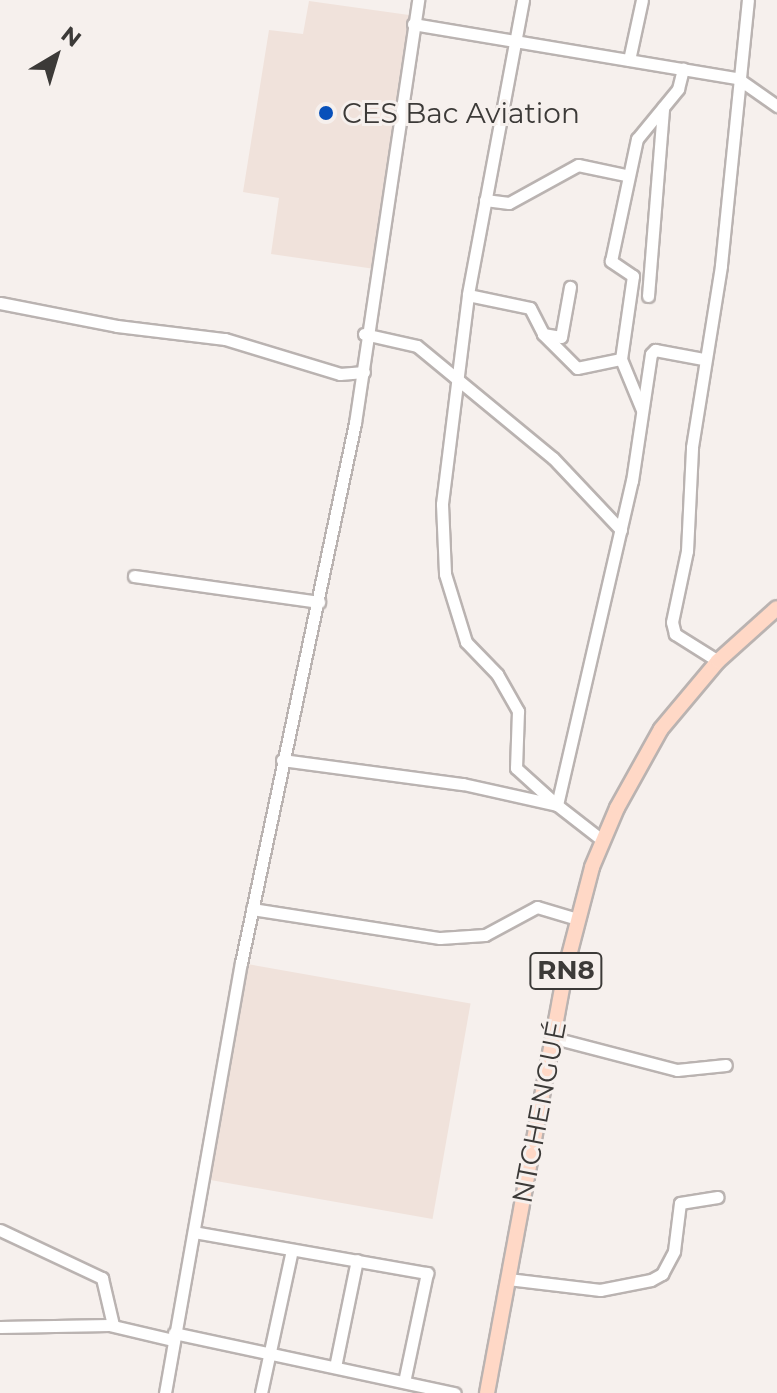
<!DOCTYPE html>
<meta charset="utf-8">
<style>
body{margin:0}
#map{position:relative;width:777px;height:1393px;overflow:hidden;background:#f6f0ed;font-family:Montserrat,sans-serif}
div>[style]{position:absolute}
.built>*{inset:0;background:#f0e2db;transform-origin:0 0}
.roads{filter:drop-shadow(2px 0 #bab3b1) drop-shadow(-2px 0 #bab3b1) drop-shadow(0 2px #bab3b1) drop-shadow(0 -2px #bab3b1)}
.minor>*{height:11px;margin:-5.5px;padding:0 5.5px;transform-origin:5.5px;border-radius:5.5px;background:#fff}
.major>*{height:14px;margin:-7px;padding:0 7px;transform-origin:7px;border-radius:7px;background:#ffd8c6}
.dots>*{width:22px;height:22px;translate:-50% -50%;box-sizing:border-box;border:4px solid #f6f0ed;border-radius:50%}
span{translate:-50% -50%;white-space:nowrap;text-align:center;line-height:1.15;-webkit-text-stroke:6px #f6f0ed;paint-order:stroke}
.shield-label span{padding:2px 6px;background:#f6f0ed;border:2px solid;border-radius:6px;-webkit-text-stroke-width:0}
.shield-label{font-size:26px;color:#3c3a38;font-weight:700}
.poi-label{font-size:28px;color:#3c3a38}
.left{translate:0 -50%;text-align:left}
.street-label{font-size:28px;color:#3c3a38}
.north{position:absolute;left:16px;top:16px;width:80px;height:80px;-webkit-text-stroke:6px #f6f0ed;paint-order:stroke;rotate:38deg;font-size:22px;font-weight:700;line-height:32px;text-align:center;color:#3c3a38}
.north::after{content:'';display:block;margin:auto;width:28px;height:36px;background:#3c3a38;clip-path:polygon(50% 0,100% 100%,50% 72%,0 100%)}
</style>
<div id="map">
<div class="built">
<div style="clip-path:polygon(309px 1px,409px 15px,375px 269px,271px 254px,279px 198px,243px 192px,269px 30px,303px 34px)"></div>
<div style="left:247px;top:964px;width:227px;height:219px;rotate:10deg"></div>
</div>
<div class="roads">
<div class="minor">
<div style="left:523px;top:0;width:300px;rotate:100.6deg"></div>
<div style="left:468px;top:295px;width:211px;rotate:97.1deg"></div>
<div style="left:442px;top:504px;width:70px;rotate:87.5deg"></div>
<div style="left:445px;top:574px;width:71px;rotate:72.8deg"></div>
<div style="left:466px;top:642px;width:45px;rotate:45.9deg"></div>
<div style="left:497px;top:674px;width:43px;rotate:60.4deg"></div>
<div style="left:518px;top:711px;width:57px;rotate:92deg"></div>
<div style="left:516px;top:768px;width:55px;rotate:42.1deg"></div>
<div style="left:413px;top:24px;width:328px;rotate:9.5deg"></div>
<div style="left:737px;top:78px;width:49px;rotate:35deg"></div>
<div style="left:629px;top:60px;width:61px;rotate:-77.8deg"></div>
<div style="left:485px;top:200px;width:24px;rotate:7deg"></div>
<div style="left:509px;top:203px;width:79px;rotate:-28.8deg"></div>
<div style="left:578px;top:165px;width:49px;rotate:11.8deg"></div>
<div style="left:468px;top:295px;width:63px;rotate:11.8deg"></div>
<div style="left:530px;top:308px;width:29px;rotate:63deg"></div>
<div style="left:543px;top:334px;width:18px;rotate:9deg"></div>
<div style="left:561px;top:337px;width:51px;rotate:-79.8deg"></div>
<div style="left:648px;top:296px;width:189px;rotate:-85.4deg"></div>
<div style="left:0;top:303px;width:119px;rotate:11.1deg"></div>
<div style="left:117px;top:326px;width:109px;rotate:6.9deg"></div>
<div style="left:225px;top:339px;width:120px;rotate:16.9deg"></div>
<div style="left:340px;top:374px;width:24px;rotate:-5deg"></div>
<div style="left:364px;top:334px;width:54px;rotate:12.8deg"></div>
<div style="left:417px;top:346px;width:176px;rotate:39.5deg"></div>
<div style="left:553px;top:458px;width:99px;rotate:46.6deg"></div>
<div style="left:543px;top:334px;width:48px;rotate:45deg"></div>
<div style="left:577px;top:368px;width:45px;rotate:-11.6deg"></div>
<div style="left:642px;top:410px;width:55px;rotate:-112.4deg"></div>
<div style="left:621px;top:359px;width:84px;rotate:-81.8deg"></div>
<div style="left:633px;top:276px;width:27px;rotate:-146deg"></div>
<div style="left:611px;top:261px;width:125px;rotate:-78deg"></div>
<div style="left:637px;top:139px;width:65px;rotate:-50.6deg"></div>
<div style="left:678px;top:89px;width:21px;rotate:-76deg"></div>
<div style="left:134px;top:576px;width:187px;rotate:8deg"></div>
<div style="left:718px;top:661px;width:51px;rotate:-147.9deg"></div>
<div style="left:675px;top:634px;width:12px;rotate:-104deg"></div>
<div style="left:672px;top:622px;width:73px;rotate:-78.1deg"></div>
<div style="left:687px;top:551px;width:104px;rotate:-87.2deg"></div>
<div style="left:692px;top:447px;width:184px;rotate:-80.9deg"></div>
<div style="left:721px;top:265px;width:266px;rotate:-84.2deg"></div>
<div style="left:282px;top:760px;width:183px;rotate:7.6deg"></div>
<div style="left:463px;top:784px;width:96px;rotate:12.6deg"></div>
<div style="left:557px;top:805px;width:57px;rotate:37.9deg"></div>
<div style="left:557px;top:805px;width:333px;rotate:-77deg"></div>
<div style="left:632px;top:481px;width:128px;rotate:-81.5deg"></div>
<div style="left:651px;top:354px;width:6px;rotate:-45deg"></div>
<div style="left:655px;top:350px;width:49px;rotate:10.6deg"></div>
<div style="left:252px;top:909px;width:190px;rotate:8.8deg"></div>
<div style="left:440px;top:938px;width:45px;rotate:-3.8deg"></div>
<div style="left:485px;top:935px;width:59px;rotate:-28.3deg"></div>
<div style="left:537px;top:907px;width:42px;rotate:16.7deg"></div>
<div style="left:554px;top:1038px;width:127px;rotate:14.6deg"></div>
<div style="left:677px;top:1070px;width:49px;rotate:-5.8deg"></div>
<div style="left:0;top:1230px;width:113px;rotate:25.2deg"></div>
<div style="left:102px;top:1278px;width:48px;rotate:76.8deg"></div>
<div style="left:194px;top:1232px;width:237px;rotate:10deg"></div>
<div style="left:427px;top:1273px;width:111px;rotate:101.9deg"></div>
<div style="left:508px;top:1279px;width:93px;rotate:6.8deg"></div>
<div style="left:600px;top:1290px;width:52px;rotate:-11.1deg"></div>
<div style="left:651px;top:1280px;width:13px;rotate:-29deg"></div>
<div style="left:662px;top:1274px;width:26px;rotate:-62deg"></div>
<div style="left:674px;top:1251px;width:48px;rotate:-82.9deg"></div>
<div style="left:680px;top:1203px;width:38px;rotate:-9deg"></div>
<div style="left:0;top:1327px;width:109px;rotate:-1.1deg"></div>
<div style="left:109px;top:1325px;width:66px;rotate:13.2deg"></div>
<div style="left:174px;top:1333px;width:287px;rotate:12.1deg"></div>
<div style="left:335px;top:1367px;width:109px;rotate:-78.4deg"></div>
<div style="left:165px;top:1393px;width:437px;rotate:-80deg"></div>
<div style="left:241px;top:963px;width:552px;rotate:-78.08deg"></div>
<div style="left:355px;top:423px;width:428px;rotate:-81.5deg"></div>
<div style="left:261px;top:1393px;width:146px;rotate:-77.8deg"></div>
</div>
<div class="major">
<div style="left:487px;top:1393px;width:429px;rotate:-79.5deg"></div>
<div style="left:565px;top:971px;width:107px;rotate:-75.4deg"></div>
<div style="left:592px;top:867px;width:64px;rotate:-67deg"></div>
<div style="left:617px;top:808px;width:90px;rotate:-60.9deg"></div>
<div style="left:661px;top:729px;width:89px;rotate:-50deg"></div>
<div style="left:718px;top:661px;width:79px;rotate:-41.9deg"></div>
</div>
</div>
<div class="dots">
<div style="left:326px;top:113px;background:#0850ba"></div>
</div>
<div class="shield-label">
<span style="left:566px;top:971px">RN8</span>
</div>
<div class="poi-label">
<span class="left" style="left:342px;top:113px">CES Bac Aviation</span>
</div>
<div class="street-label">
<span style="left:539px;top:1112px;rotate:-79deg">NTCHENGUÉ</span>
</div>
<div class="north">N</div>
</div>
